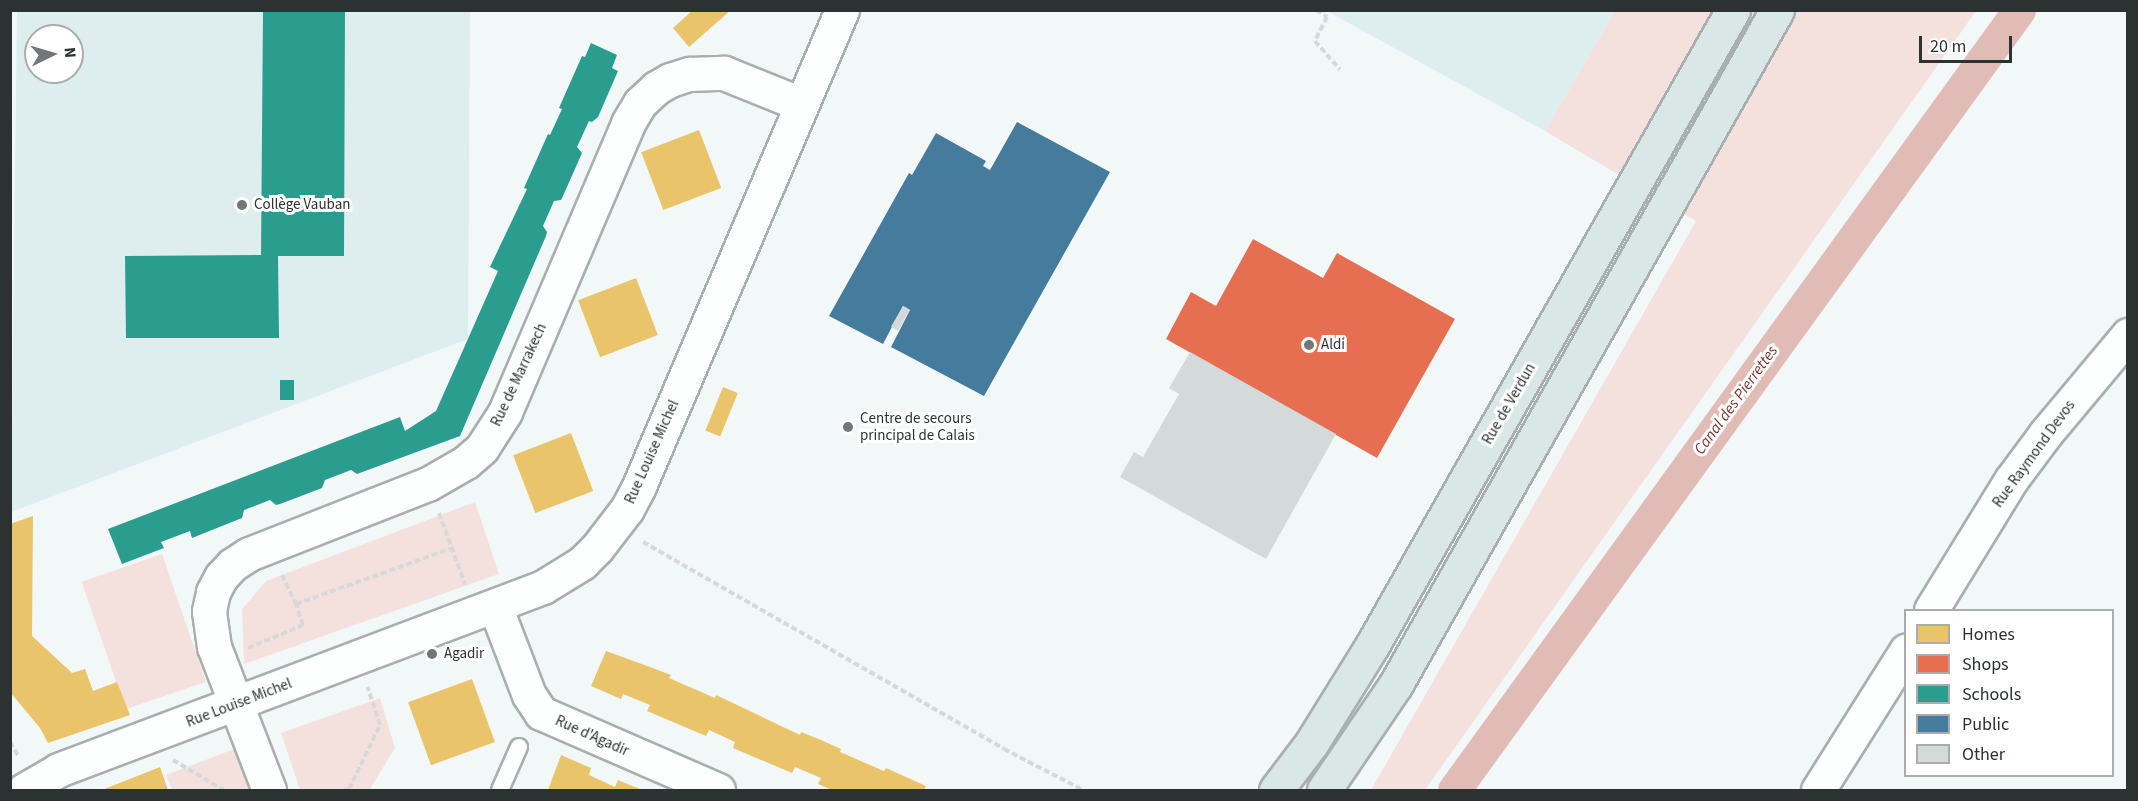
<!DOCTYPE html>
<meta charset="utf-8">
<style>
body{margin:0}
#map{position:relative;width:2138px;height:801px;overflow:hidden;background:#f2f8f8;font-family:"Source Sans 3",sans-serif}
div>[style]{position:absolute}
.built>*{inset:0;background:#deeded}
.green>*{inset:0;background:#f4e1de;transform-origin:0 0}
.homes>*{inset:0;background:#e9c46a;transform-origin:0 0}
.shops>*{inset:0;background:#e76f51}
.schools>*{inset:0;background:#2a9d8f;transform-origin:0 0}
.public>*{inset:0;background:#457b9d}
.canal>*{height:33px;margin:-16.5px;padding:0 16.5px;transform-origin:16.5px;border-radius:16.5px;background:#e1bcb7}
.building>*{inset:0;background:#d4d9d9;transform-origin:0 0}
.path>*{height:4px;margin-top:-2px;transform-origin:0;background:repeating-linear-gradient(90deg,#d7d9d9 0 6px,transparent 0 9px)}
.roads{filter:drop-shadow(2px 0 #a9aeae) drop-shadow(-2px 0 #a9aeae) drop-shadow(0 2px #a9aeae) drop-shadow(0 -2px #a9aeae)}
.service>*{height:16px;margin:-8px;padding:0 8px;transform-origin:8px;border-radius:8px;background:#fdfefe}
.minor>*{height:33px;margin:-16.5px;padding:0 16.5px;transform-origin:16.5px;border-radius:16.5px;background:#fdfefe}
.primary>*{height:33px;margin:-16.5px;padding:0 16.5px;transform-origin:16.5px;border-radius:16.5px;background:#dae7e7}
.dots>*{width:16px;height:16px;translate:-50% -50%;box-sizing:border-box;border:3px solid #fff;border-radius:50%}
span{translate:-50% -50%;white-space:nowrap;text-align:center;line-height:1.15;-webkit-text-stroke:6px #fff;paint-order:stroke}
.poi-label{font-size:15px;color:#2c3131}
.left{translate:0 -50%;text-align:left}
.street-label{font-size:15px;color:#2c3131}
.water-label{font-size:16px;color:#79352e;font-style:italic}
.frame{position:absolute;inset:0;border:12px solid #2c3131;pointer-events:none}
.legend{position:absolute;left:1904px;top:609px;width:210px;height:168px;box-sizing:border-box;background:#fff;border:2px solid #abadad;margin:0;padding:8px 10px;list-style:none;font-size:18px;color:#2c3131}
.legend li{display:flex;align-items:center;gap:12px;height:30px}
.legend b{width:30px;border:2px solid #abadad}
.north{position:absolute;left:24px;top:24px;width:60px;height:60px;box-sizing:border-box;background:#fff;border:2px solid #abadad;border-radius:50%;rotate:85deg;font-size:16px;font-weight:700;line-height:24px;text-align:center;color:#2c3131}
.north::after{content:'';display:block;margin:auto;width:21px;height:27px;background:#717777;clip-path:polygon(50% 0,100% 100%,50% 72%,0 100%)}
.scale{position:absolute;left:1919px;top:36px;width:93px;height:27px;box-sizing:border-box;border:3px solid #2c3131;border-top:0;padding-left:8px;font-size:18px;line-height:21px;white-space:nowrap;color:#2c3131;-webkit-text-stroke:4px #fff;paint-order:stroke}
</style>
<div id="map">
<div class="built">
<div style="clip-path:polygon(evenodd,17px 11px,470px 11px,468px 339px,11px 512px,17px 11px,36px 36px,72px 36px,72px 72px,36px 72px,36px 36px)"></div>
<div style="clip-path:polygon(1327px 11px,1615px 11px,1545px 131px)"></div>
</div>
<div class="green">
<div style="clip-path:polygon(1615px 11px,1976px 11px,1425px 790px,1371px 790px,1696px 221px,1545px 131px)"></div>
<div style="clip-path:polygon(475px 502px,499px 574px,244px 664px,242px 609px,266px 581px)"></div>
<div style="left:162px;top:554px;width:135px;height:85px;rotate:71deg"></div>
<div style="clip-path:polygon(380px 698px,395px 748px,370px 789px,300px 790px,281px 733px)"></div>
<div style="clip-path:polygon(237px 748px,252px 790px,172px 790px,166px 775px)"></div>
</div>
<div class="homes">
<div style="clip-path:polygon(693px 10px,731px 10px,689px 47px,673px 28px)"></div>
<div style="left:699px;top:130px;width:62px;height:62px;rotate:69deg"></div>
<div style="left:636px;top:278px;width:61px;height:62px;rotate:69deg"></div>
<div style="left:723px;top:387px;width:16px;height:47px;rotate:22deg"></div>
<div style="left:571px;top:433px;width:62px;height:62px;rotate:69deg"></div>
<div style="clip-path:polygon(33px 516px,32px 636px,72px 673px,85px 669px,93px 691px,117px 682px,130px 715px,48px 743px,40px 728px,10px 692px,10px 524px)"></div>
<div style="clip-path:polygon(606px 651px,650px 667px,671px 675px,669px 678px,715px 698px,716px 695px,800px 735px,801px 732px,821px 740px,841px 749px,840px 752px,884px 771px,886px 768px,926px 786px,924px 790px,832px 790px,818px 784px,821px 778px,795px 767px,792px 773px,733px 748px,735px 742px,709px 730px,706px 736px,647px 711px,650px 705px,623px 694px,621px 699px,591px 686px)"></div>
<div style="left:472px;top:679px;width:67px;height:68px;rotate:70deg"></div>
<div style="clip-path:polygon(561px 755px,591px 768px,589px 775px,615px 787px,618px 780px,642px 790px,548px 790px)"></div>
<div style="clip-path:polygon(160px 767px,168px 790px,102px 790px)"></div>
</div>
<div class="shops">
<div style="clip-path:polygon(1253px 239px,1323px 278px,1337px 253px,1455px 319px,1377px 458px,1166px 339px,1191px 292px,1216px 306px)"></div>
</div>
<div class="schools">
<div style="clip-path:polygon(263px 10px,345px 10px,344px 256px,278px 256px,279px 338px,126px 338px,125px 256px,261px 255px)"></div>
<div style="clip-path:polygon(591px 43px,617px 55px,612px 68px,618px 71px,598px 117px,592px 122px,589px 121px,577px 147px,582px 153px,563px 196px,561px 200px,554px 201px,543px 226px,547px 232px,546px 236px,460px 436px,357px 474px,351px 470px,325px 480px,322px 488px,280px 504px,276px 505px,270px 500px,244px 510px,242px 518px,192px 538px,190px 531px,161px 542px,164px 548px,122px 564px,108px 529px,400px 417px,405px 431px,436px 411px,498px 271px,490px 267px,527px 189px,524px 188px,548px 134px,550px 135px,562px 109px,559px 108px,582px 56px,585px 57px)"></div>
<div style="left:280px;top:380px;width:14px;height:20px"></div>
</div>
<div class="public">
<div style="clip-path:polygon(1017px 122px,1110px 172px,984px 396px,891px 347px,910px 310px,903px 306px,883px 344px,829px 316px,909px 173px,912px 175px,936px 133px,986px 161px,983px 166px,990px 170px)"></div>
</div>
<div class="canal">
<div style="left:1454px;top:790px;width:963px;rotate:-54.08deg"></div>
</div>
<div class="building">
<div style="left:903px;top:306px;width:8px;height:24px;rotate:30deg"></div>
<div style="clip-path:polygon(1190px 352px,1336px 434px,1266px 559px,1120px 477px,1134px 452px,1143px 457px,1179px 394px,1169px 388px)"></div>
</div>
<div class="path">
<div style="left:1316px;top:10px;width:13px;rotate:32deg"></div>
<div style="left:1327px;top:17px;width:27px;rotate:117deg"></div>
<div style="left:1315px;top:41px;width:38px;rotate:49deg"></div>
<div style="left:439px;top:513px;width:76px;rotate:69.9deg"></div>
<div style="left:643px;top:542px;width:416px;rotate:29.8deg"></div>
<div style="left:1004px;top:749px;width:89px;rotate:27.4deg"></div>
<div style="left:282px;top:575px;width:32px;rotate:64deg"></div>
<div style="left:248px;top:648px;width:60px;rotate:-22.7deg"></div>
<div style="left:303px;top:625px;width:22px;rotate:-108deg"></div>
<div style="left:296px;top:604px;width:166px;rotate:-19.7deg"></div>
<div style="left:10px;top:742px;width:17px;rotate:59deg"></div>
<div style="left:173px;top:760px;width:59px;rotate:30.5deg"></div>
<div style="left:344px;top:790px;width:5px;rotate:-11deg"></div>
<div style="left:349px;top:789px;width:71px;rotate:-64.2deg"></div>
<div style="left:380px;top:725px;width:40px;rotate:-108deg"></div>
</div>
<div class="roads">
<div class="service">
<div style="left:500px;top:790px;width:47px;rotate:-66.2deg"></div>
</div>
<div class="minor">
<div style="left:495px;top:606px;width:95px;rotate:69.1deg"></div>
<div style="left:529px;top:695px;width:22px;rotate:56deg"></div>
<div style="left:541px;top:713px;width:193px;rotate:23.5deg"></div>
<div style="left:1931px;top:610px;width:153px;rotate:-58.4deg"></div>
<div style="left:2011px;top:480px;width:59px;rotate:-53.3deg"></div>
<div style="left:2046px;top:433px;width:128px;rotate:-50.1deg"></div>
<div style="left:24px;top:790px;width:39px;rotate:-30deg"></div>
<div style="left:58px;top:770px;width:518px;rotate:-20.67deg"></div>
<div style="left:543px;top:587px;width:46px;rotate:-31.6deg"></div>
<div style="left:582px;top:563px;width:21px;rotate:-45deg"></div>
<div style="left:597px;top:548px;width:49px;rotate:-52.4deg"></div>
<div style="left:627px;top:509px;width:26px;rotate:-62deg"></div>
<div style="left:639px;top:486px;width:517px;rotate:-66.9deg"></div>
<div style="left:269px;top:790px;width:153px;rotate:-111deg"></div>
<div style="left:214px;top:647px;width:36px;rotate:-98deg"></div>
<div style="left:209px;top:611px;width:19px;rotate:-78deg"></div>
<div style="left:213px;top:592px;width:17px;rotate:-62deg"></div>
<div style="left:221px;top:577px;width:16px;rotate:-47deg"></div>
<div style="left:232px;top:565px;width:20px;rotate:-33deg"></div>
<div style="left:249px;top:554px;width:192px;rotate:-21.4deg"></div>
<div style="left:428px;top:484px;width:44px;rotate:-30.1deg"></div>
<div style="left:466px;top:462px;width:21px;rotate:-41deg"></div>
<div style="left:482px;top:448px;width:43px;rotate:-57.4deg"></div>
<div style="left:505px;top:412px;width:314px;rotate:-66.9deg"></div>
<div style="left:628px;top:123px;width:23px;rotate:-59deg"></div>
<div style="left:640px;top:103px;width:22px;rotate:-43deg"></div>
<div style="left:656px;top:88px;width:16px;rotate:-30deg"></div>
<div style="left:670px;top:80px;width:20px;rotate:-18deg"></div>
<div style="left:689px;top:74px;width:35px;rotate:-2deg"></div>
<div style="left:724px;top:73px;width:83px;rotate:21.9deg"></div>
<div style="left:1818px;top:790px;width:165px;rotate:-57.7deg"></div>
</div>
<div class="primary">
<div style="left:1276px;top:790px;width:58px;rotate:-52.7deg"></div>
<div style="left:1311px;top:744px;width:118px;rotate:-58.2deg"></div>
<div style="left:1373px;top:644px;width:729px;rotate:-60.41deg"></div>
<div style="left:1324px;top:790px;width:128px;rotate:-55.8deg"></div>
<div style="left:1396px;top:684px;width:774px;rotate:-60.52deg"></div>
</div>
</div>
<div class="dots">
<div style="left:242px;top:205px;background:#717777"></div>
<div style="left:1309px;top:345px;background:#717777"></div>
<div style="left:848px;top:427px;background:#717777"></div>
<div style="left:432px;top:654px;background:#717777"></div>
</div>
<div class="poi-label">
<span class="left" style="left:254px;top:205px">Collège Vauban</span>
<span class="left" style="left:1321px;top:345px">Aldi</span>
<span class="left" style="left:860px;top:427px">Centre de secours<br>principal de Calais</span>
<span class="left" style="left:444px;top:654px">Agadir</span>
</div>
<div class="street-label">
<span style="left:519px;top:375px;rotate:-65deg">Rue de Marrakech</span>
<span style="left:1509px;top:404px;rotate:-60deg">Rue de Verdun</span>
<span style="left:652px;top:452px;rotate:-66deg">Rue Louise Michel</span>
<span style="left:2034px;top:454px;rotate:-54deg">Rue Raymond Devos</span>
<span style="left:239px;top:703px;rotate:-21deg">Rue Louise Michel</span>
<span style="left:592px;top:736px;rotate:24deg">Rue d'Agadir</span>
</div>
<div class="water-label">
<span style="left:1736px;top:400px;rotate:-54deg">Canal des Pierrettes</span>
</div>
<div class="frame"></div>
<ul class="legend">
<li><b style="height:16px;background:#e9c46a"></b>Homes</li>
<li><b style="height:16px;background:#e76f51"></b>Shops</li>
<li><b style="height:16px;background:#2a9d8f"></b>Schools</li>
<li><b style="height:16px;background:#457b9d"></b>Public</li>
<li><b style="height:16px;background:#d4d9d9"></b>Other</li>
</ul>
<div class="north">N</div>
<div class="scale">20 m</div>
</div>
